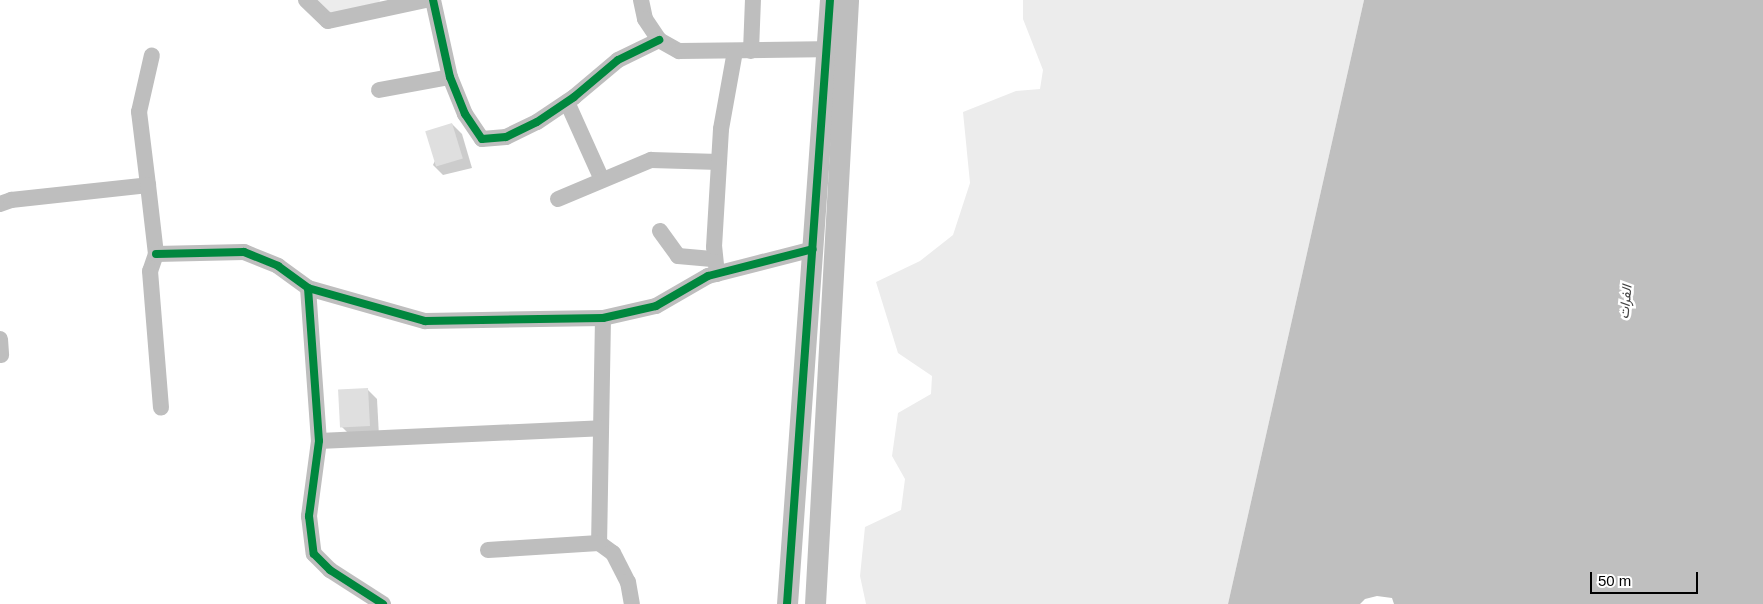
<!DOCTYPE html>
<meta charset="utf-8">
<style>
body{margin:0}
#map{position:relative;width:1763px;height:604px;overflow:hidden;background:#fff;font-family:Helvetica,Vazirmatn,sans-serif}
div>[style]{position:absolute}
.green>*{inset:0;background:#ececec}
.water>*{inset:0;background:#bfbfbf}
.shadow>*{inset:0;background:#0003}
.building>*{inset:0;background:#dfdfdf;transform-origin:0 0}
.minor>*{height:16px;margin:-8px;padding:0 8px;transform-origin:8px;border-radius:8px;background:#bebebe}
.tertiary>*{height:21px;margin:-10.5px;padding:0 10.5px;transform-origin:10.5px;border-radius:10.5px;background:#bebebe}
.cycleway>*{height:8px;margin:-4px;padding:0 4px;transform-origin:4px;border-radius:4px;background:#00873e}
span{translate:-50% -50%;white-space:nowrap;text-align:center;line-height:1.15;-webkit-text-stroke:5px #fff;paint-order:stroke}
.water-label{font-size:14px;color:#444;font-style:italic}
.scale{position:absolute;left:1590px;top:572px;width:108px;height:22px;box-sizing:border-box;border:2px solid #000;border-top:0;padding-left:6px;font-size:15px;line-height:18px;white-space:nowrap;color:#000;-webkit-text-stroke:4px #fff;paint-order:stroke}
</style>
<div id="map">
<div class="green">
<div style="clip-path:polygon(312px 0,380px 0,378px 6px,336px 17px)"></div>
<div style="clip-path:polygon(1023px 0,1364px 0,1228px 604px,866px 604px,860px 576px,865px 527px,901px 510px,905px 479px,892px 456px,898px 413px,931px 394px,932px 376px,898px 353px,876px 282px,920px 261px,953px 235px,970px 183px,963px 112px,1016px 91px,1040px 89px,1043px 70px,1023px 19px)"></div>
</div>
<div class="water">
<div style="clip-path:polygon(1364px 0,1763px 0,1763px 604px,1394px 604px,1392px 598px,1377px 596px,1365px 599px,1360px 604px,1228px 604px)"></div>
</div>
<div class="shadow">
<div style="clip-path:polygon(452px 124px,462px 134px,472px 168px,443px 175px,433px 165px)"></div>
<div style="clip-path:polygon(367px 389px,377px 399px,379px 436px,352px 437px,342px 427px)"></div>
</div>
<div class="building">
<div style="left:452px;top:123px;width:37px;height:28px;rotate:73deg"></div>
<div style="left:368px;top:388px;width:38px;height:30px;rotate:87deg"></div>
</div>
<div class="minor">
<div style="left:306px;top:0;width:30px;rotate:44deg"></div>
<div style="left:328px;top:21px;width:100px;rotate:-12.1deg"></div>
<div style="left:433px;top:0;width:79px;rotate:77.6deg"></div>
<div style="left:450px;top:77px;width:40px;rotate:68deg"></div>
<div style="left:465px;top:114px;width:30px;rotate:56deg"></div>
<div style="left:482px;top:139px;width:24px;rotate:-5deg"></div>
<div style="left:506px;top:137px;width:34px;rotate:-26deg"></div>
<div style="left:537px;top:122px;width:45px;rotate:-34deg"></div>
<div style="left:574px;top:97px;width:57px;rotate:-40.1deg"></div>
<div style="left:618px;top:60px;width:46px;rotate:-26deg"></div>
<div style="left:641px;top:0;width:19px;rotate:78deg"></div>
<div style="left:645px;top:19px;width:25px;rotate:56deg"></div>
<div style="left:659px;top:40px;width:23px;rotate:29deg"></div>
<div style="left:679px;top:51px;width:159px;rotate:-0.7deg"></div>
<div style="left:751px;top:51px;width:51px;rotate:-87.8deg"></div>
<div style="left:379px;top:90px;width:72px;rotate:-10.4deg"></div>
<div style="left:567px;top:102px;width:85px;rotate:65.8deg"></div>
<div style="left:148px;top:185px;width:74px;rotate:-97deg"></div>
<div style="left:139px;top:112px;width:58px;rotate:-77.2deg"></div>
<div style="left:558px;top:199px;width:101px;rotate:-22.8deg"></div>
<div style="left:651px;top:160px;width:68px;rotate:1.7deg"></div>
<div style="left:0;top:204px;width:12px;rotate:-20deg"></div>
<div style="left:11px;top:200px;width:138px;rotate:-6.2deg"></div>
<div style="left:148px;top:185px;width:69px;rotate:83.4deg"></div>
<div style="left:156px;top:254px;width:18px;rotate:109deg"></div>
<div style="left:150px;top:271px;width:137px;rotate:85.4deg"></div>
<div style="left:660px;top:231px;width:31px;rotate:54deg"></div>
<div style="left:678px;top:256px;width:37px;rotate:5deg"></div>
<div style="left:156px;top:254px;width:88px;rotate:-1.3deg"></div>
<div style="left:244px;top:252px;width:37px;rotate:22deg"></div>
<div style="left:278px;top:266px;width:37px;rotate:36deg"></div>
<div style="left:308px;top:288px;width:122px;rotate:15.8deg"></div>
<div style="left:425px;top:321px;width:178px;rotate:-1deg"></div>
<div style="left:603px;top:318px;width:54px;rotate:-12.8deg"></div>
<div style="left:656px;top:306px;width:60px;rotate:-30deg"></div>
<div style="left:708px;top:276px;width:108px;rotate:-14.4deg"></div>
<div style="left:717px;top:274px;width:27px;rotate:-96deg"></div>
<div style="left:714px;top:247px;width:118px;rotate:-86.6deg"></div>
<div style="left:721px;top:129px;width:79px;rotate:-79.8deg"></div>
<div style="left:308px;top:288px;width:153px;rotate:85.9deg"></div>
<div style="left:319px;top:441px;width:76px;rotate:97.6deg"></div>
<div style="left:309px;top:516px;width:38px;rotate:83deg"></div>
<div style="left:314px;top:554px;width:23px;rotate:45deg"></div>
<div style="left:330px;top:570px;width:63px;rotate:32.7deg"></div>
<div style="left:603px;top:318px;width:225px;rotate:91deg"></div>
<div style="left:599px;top:543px;width:17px;rotate:36deg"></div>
<div style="left:613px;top:553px;width:33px;rotate:63deg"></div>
<div style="left:628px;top:582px;width:22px;rotate:80deg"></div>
<div style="left:0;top:339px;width:16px;rotate:86deg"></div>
<div style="left:319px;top:441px;width:282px;rotate:-2.6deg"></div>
<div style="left:488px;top:550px;width:111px;rotate:-3.6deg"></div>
</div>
<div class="tertiary">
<div style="left:787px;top:604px;width:606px;rotate:-85.93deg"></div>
<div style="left:815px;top:604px;width:605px;rotate:-86.87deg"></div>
</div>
<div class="cycleway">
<div style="left:433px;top:0;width:79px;rotate:77.6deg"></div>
<div style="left:450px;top:77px;width:40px;rotate:68deg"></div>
<div style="left:465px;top:114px;width:30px;rotate:56deg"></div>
<div style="left:482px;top:139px;width:24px;rotate:-5deg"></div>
<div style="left:506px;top:137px;width:34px;rotate:-26deg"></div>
<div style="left:537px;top:122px;width:45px;rotate:-34deg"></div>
<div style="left:574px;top:97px;width:57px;rotate:-40.1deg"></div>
<div style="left:618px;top:60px;width:46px;rotate:-26deg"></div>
<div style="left:156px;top:254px;width:88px;rotate:-1.3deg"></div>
<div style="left:244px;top:252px;width:37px;rotate:22deg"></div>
<div style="left:278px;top:266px;width:37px;rotate:36deg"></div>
<div style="left:308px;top:288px;width:122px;rotate:15.8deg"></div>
<div style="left:425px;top:321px;width:178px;rotate:-1deg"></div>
<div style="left:603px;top:318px;width:54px;rotate:-12.8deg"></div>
<div style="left:656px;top:306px;width:60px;rotate:-30deg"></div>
<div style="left:708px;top:276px;width:108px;rotate:-14.4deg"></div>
<div style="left:308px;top:288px;width:153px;rotate:85.9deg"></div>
<div style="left:319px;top:441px;width:76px;rotate:97.6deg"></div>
<div style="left:309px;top:516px;width:38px;rotate:83deg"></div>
<div style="left:314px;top:554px;width:23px;rotate:45deg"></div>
<div style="left:330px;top:570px;width:63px;rotate:32.7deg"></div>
<div style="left:787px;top:604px;width:606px;rotate:-85.93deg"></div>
</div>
<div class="water-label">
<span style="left:1625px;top:302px;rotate:-84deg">الفرات</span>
</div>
<div class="scale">50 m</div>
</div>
